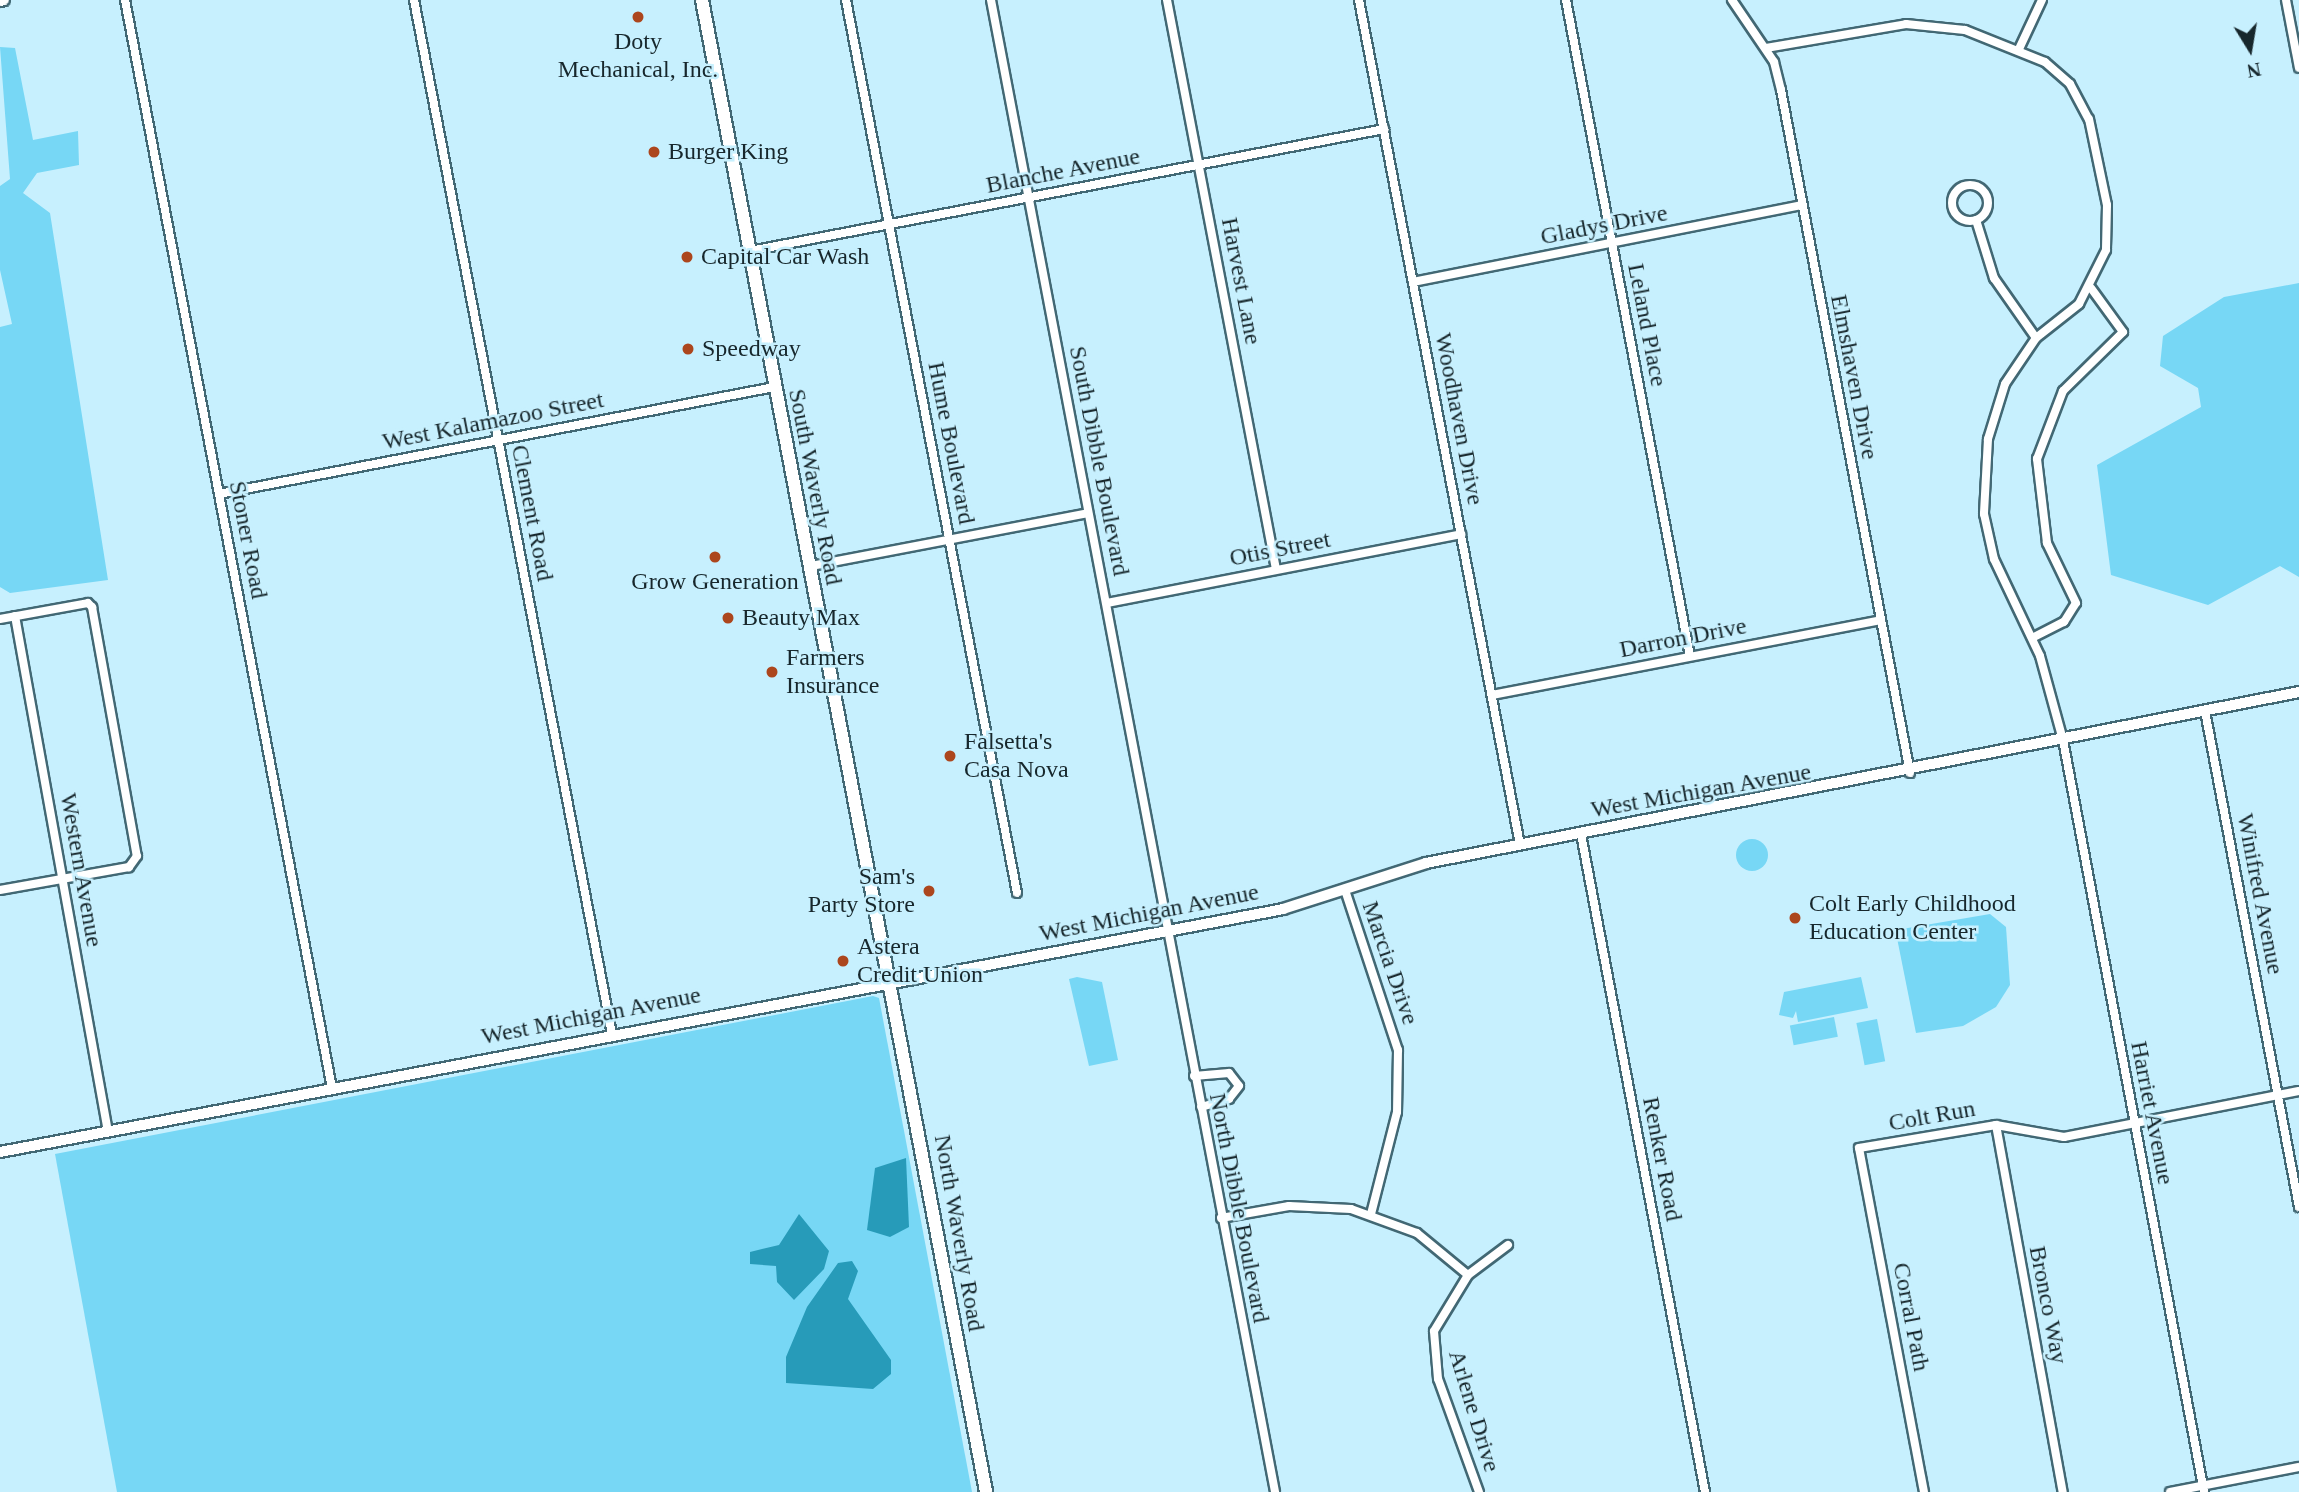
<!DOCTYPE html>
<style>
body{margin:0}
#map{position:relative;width:2299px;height:1492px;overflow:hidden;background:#c7f0fe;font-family:"Times New Roman",serif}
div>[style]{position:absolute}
.green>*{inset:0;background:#77d7f5;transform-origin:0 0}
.round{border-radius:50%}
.water>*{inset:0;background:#279bb9}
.roads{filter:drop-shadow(2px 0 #426874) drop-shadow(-2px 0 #426874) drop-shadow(0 2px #426874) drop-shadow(0 -2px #426874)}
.minor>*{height:8px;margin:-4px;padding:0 4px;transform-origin:4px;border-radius:4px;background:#fff}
.minor>.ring{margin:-4px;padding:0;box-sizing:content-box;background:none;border:8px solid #fff;border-radius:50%}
.tertiary>*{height:10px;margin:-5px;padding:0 5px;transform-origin:5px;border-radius:5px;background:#fff}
.secondary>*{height:12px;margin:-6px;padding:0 6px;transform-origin:6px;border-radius:6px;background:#fff}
.dots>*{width:19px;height:19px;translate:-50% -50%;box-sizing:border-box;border:4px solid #c7f0fe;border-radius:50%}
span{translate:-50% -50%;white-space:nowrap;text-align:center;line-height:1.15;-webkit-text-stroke:5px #c7f0fe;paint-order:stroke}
.poi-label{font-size:24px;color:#17272c}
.left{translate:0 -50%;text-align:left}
.right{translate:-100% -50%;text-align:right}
.street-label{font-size:24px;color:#17272c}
.north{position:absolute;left:2215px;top:14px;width:70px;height:70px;-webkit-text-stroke:5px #c7f0fe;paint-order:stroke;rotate:169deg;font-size:19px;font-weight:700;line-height:28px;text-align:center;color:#17272c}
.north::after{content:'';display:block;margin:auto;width:24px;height:32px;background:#17272c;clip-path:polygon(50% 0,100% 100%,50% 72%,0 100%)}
</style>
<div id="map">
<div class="green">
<div style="clip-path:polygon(0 47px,15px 48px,33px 140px,78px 131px,79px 165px,37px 173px,23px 193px,50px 213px,108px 580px,10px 593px,0 587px,0 327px,12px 324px,0 270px,0 186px,10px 179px)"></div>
<div style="clip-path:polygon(2299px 283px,2299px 577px,2280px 566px,2208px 605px,2111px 575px,2097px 465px,2201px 407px,2198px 388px,2160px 366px,2163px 336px,2224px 297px)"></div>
<div class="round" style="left:1736px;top:839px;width:32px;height:32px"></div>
<div style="clip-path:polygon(1990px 914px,2006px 927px,2010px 985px,1996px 1007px,1963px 1026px,1916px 1033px,1897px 938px,1902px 929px)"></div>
<div style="clip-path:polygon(1077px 977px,1102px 982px,1118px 1060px,1089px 1066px,1069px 979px)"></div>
<div style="clip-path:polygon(1861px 977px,1868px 1008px,1798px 1022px,1796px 1011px,1793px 1018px,1779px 1015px,1784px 992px)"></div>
<div style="clip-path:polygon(873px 996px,879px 998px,972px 1492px,117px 1492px,55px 1154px)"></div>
<div style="left:1834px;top:1017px;width:20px;height:45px;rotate:79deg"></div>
<div style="left:1877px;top:1019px;width:43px;height:21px;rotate:79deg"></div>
</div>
<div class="water">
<div style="clip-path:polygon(906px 1158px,909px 1227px,890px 1237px,867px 1230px,875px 1168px)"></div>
<div style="clip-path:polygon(799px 1214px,829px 1251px,824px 1269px,794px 1300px,777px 1282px,776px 1266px,750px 1264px,750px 1252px,779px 1245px)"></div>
<div style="clip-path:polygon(852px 1261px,858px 1271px,848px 1299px,891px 1360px,891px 1374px,873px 1389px,786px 1383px,786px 1357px,807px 1307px,838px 1263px)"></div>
</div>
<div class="roads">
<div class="minor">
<div style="left:125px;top:0;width:1108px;rotate:79.23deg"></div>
<div style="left:414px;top:0;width:1053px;rotate:79.16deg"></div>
<div style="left:846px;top:0;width:909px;rotate:79.16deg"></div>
<div style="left:991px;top:0;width:1519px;rotate:79.22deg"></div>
<div style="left:1167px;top:0;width:579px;rotate:79.16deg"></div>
<div style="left:1359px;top:0;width:860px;rotate:79.21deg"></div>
<div style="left:1566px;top:0;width:668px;rotate:79.3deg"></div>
<div style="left:1732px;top:0;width:75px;rotate:55.9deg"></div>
<div style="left:1774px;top:62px;width:29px;rotate:76deg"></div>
<div style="left:1781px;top:90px;width:695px;rotate:79.3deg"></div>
<div style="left:2286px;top:0;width:69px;rotate:79.2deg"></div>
<div style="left:1766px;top:48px;width:142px;rotate:-9.7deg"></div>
<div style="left:1906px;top:24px;width:59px;rotate:5.8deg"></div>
<div style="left:1965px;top:30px;width:86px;rotate:21.8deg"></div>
<div style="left:2045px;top:62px;width:33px;rotate:41deg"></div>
<div style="left:2070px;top:84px;width:40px;rotate:62deg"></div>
<div style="left:2089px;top:119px;width:88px;rotate:78.2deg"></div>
<div style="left:2107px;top:205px;width:45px;rotate:91.3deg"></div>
<div style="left:2106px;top:250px;width:60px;rotate:116.6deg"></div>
<div style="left:2079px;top:304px;width:55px;rotate:141.7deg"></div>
<div style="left:2036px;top:338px;width:55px;rotate:124deg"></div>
<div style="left:2005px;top:384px;width:58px;rotate:107.2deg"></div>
<div style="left:1988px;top:439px;width:75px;rotate:93.1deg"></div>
<div style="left:1984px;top:514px;width:46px;rotate:77.5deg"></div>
<div style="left:1994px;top:559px;width:107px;rotate:64.6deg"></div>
<div style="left:2040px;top:656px;width:87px;rotate:74.7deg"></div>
<div style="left:2063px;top:740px;width:765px;rotate:79.38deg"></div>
<div style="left:2019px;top:49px;width:54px;rotate:-64.9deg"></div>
<div class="ring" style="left:1952px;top:185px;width:28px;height:28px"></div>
<div style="left:1976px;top:220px;width:61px;rotate:72.8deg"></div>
<div style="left:1994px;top:278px;width:73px;rotate:55deg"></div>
<div style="left:750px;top:251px;width:646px;rotate:-10.89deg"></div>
<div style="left:1413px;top:282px;width:397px;rotate:-11.2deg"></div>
<div style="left:219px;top:494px;width:565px;rotate:-10.91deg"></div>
<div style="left:811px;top:566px;width:282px;rotate:-10.8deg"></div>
<div style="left:1107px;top:603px;width:361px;rotate:-11deg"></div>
<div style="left:15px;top:616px;width:524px;rotate:79.78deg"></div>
<div style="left:0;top:619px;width:89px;rotate:-10.3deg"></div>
<div style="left:88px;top:603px;width:6px;rotate:45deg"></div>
<div style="left:92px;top:607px;width:253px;rotate:79.8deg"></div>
<div style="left:137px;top:856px;width:14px;rotate:126deg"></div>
<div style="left:129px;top:867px;width:131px;rotate:169.9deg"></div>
<div style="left:2032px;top:638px;width:36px;rotate:-27deg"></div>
<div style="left:2064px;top:622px;width:22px;rotate:-58deg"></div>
<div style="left:2076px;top:603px;width:67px;rotate:-115.8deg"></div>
<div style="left:2047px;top:543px;width:85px;rotate:-96.8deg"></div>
<div style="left:2037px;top:459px;width:73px;rotate:-69.1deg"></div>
<div style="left:2063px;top:391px;width:84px;rotate:-44.5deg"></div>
<div style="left:2123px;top:332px;width:54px;rotate:-126deg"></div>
<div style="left:1492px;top:695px;width:396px;rotate:-10.9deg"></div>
<div style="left:2205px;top:711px;width:505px;rotate:79.27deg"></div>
<div style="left:1581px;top:834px;width:670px;rotate:79.33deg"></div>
<div style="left:1345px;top:890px;width:169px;rotate:71.7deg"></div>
<div style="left:1398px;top:1050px;width:62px;rotate:90.9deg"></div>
<div style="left:1397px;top:1112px;width:105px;rotate:104.3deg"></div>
<div style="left:1194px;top:1076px;width:35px;rotate:-5deg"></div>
<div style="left:1229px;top:1073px;width:16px;rotate:52deg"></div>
<div style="left:1239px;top:1086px;width:16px;rotate:128deg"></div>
<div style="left:1229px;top:1099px;width:29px;rotate:164deg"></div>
<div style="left:1996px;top:1125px;width:373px;rotate:79.7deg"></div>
<div style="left:1221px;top:1218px;width:69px;rotate:-10deg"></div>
<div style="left:1289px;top:1206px;width:62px;rotate:2.8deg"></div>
<div style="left:1351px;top:1209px;width:70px;rotate:20deg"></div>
<div style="left:1417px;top:1233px;width:66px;rotate:39.5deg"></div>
<div style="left:1479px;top:1492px;width:120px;rotate:-109.9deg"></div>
<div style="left:1438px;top:1379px;width:48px;rotate:-94.8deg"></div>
<div style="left:1434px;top:1331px;width:66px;rotate:-58.7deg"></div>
<div style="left:1468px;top:1275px;width:50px;rotate:-36.9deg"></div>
<div style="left:1924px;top:1492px;width:350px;rotate:-100.7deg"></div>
<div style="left:1859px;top:1148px;width:139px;rotate:-9.5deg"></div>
<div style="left:1996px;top:1125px;width:69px;rotate:10deg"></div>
<div style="left:2064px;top:1137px;width:239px;rotate:-11.1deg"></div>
<div style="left:2170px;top:1492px;width:131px;rotate:-11deg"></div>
</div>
<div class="tertiary">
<div style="left:0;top:1px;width:4px;rotate:-14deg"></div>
<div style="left:0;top:1152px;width:1306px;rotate:-10.72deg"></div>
<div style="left:1283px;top:909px;width:150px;rotate:-17.8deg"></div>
<div style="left:1426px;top:863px;width:890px;rotate:-11.08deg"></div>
</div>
<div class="secondary">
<div style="left:702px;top:0;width:1519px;rotate:79.22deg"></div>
</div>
</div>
<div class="dots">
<div style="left:638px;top:17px;background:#ac461d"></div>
<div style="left:654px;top:152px;background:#ac461d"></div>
<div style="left:687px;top:257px;background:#ac461d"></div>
<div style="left:688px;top:349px;background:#ac461d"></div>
<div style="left:715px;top:557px;background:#ac461d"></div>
<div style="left:728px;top:618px;background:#ac461d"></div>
<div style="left:772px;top:672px;background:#ac461d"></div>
<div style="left:950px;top:756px;background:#ac461d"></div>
<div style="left:929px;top:891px;background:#ac461d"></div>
<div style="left:1795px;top:918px;background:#ac461d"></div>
<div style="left:843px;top:961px;background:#ac461d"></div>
</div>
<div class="poi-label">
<span style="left:638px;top:56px">Doty<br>Mechanical, Inc.</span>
<span class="left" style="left:668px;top:152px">Burger King</span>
<span class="left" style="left:701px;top:257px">Capital Car Wash</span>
<span class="left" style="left:702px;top:349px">Speedway</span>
<span style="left:715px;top:582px">Grow Generation</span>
<span class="left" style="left:742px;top:618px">Beauty Max</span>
<span class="left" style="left:786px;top:672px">Farmers<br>Insurance</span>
<span class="left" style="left:964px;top:756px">Falsetta's<br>Casa Nova</span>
<span class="right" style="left:915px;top:891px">Sam's<br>Party Store</span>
<span class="left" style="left:1809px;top:918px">Colt Early Childhood<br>Education Center</span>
<span class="left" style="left:857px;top:961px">Astera<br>Credit Union</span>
</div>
<div class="street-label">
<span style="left:1063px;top:171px;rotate:-11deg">Blanche Avenue</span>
<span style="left:1604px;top:225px;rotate:-11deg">Gladys Drive</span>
<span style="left:1241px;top:281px;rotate:79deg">Harvest Lane</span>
<span style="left:1647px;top:325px;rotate:79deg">Leland Place</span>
<span style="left:1854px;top:377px;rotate:79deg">Elmshaven Drive</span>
<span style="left:1459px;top:419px;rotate:79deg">Woodhaven Drive</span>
<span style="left:493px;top:421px;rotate:-11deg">West Kalamazoo Street</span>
<span style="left:951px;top:443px;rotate:79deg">Hume Boulevard</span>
<span style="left:1099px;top:461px;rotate:79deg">South Dibble Boulevard</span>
<span style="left:815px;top:487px;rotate:79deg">South Waverly Road</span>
<span style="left:532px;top:513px;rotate:79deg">Clement Road</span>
<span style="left:248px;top:540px;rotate:79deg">Stoner Road</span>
<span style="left:1280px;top:549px;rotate:-11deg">Otis Street</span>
<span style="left:1683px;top:638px;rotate:-11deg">Darron Drive</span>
<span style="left:1701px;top:791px;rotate:-10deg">West Michigan Avenue</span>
<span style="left:81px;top:870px;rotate:80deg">Western Avenue</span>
<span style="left:2260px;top:894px;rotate:79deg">Winifred Avenue</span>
<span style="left:1149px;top:913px;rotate:-11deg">West Michigan Avenue</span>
<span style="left:1390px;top:963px;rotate:71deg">Marcia Drive</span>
<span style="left:591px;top:1016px;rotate:-11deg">West Michigan Avenue</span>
<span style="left:2152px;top:1113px;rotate:79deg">Harriet Avenue</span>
<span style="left:1932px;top:1116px;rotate:-10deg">Colt Run</span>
<span style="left:1662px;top:1159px;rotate:79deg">Renker Road</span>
<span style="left:1239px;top:1208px;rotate:79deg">North Dibble Boulevard</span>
<span style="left:959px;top:1233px;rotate:80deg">North Waverly Road</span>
<span style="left:2048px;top:1305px;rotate:79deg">Bronco Way</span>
<span style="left:1911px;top:1317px;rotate:79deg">Corral Path</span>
<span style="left:1474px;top:1411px;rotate:73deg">Arlene Drive</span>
</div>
<div class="north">N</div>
</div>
